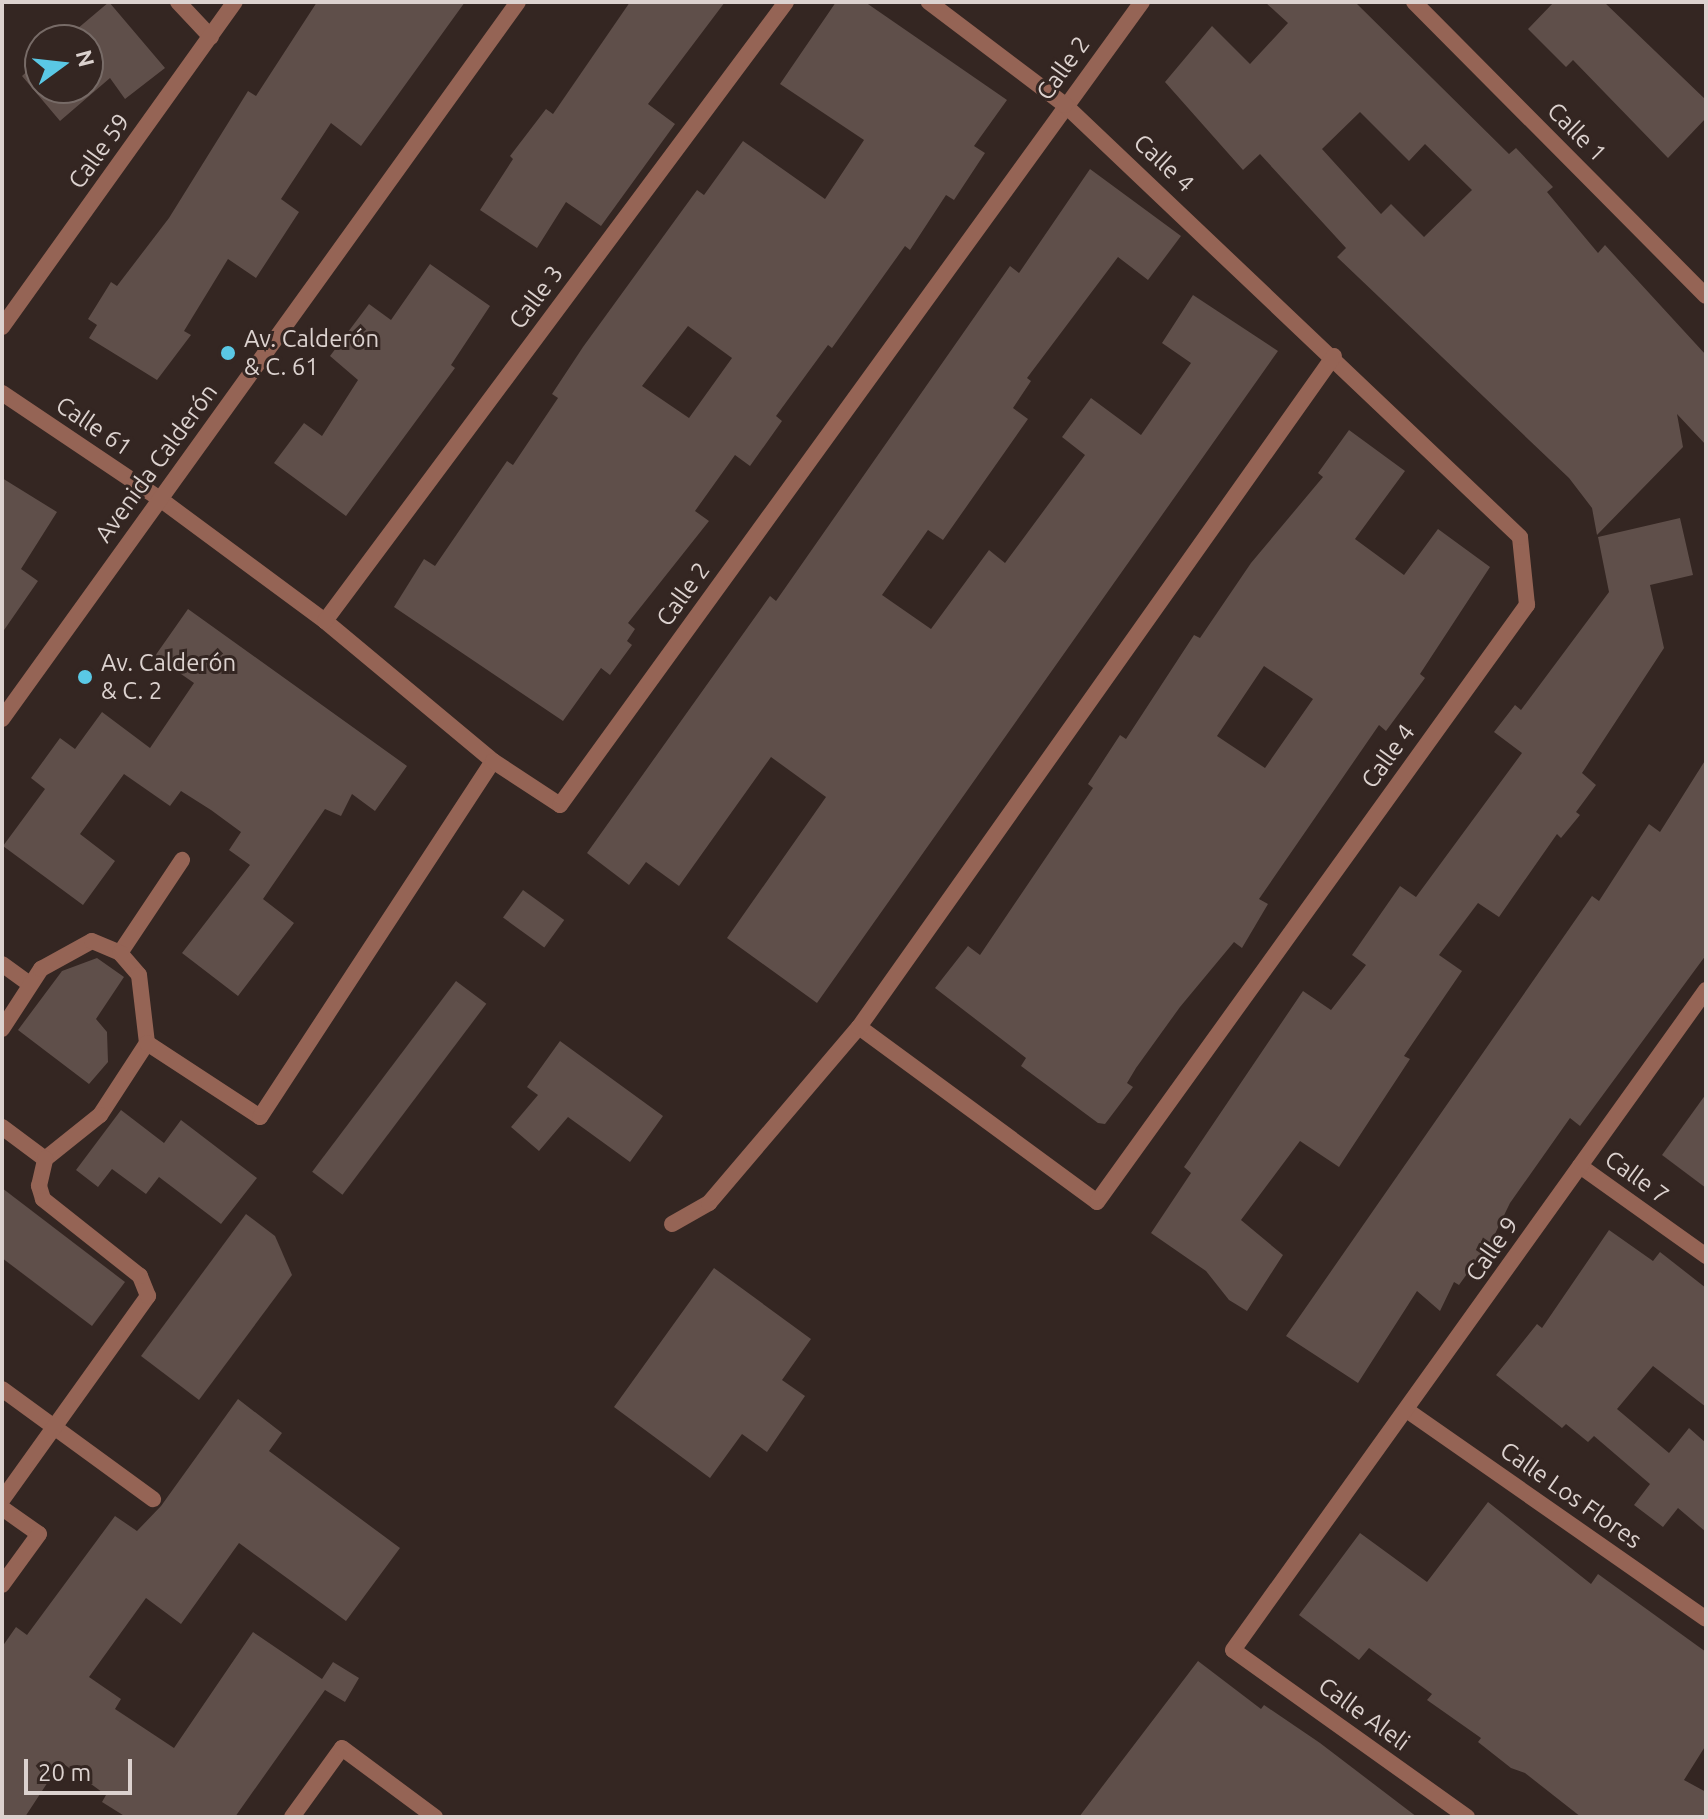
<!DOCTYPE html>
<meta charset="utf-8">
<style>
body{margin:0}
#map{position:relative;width:1708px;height:1819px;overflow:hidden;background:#342622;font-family:Ubuntu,sans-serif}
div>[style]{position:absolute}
.building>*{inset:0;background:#5f4f4a;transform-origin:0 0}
.service>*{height:16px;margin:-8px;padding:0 8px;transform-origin:8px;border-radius:8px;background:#956455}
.minor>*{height:16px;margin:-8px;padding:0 8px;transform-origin:8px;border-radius:8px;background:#956455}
.tertiary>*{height:16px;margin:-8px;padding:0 8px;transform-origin:8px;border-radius:8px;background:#956455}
.dots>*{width:22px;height:22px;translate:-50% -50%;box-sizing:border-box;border:4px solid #342622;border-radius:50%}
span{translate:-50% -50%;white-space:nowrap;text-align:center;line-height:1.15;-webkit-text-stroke:6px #342622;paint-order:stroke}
.street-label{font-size:24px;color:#dcd2cf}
.poi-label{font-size:24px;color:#dcd2cf}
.left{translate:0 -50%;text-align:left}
.frame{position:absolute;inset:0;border:4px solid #dcd2cf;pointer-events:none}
.north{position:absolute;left:24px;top:24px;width:80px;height:80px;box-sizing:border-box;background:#342622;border:2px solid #776b67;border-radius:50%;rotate:75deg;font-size:22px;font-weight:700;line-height:32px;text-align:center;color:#dcd2cf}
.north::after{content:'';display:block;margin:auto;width:28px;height:36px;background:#5ac8e5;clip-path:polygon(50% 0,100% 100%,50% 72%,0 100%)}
.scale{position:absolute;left:24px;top:1759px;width:108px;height:36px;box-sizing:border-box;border:4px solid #dcd2cf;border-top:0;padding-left:10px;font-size:24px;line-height:28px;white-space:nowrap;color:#dcd2cf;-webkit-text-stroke:6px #342622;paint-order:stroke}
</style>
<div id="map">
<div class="building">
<div style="clip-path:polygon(109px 2px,165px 68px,125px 99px,110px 78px,60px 121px,22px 76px,40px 60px,40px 88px,88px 88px,88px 40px,64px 40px)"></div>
<div style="clip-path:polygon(317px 2px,465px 2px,361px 146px,331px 123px,281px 199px,299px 212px,256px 278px,228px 259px,184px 331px,191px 335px,157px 380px,89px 338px,97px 325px,88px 319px,111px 282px,117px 286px,169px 218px,248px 91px,256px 96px)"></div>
<div style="clip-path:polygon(630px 2px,725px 2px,648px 104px,675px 124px,601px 226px,566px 202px,537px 248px,480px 210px,513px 159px,510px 156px,546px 109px,553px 114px)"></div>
<div style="clip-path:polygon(evenodd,836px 2px,865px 2px,1007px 100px,974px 146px,985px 153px,954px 200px,946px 195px,910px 250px,905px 246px,832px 348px,828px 345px,776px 416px,782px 421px,750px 466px,735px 455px,695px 511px,709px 521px,628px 623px,635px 629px,627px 641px,632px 645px,610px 675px,601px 668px,563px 721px,394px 607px,424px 559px,435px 566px,507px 461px,513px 465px,558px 398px,552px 394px,583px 347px,697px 190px,704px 195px,743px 141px,825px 199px,864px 140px,780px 84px,836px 2px,688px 326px,732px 358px,689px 418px,642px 386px,688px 326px)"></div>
<div style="clip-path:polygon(evenodd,1265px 2px,1355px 2px,1509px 154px,1516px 148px,1553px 187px,1547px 192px,1598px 253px,1605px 245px,1706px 355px,1706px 445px,1677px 414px,1683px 447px,1597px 535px,1592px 508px,1569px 478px,1337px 257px,1346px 248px,1260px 154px,1243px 170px,1165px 82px,1212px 26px,1250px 64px,1288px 23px,1265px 2px,1360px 112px,1409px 161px,1425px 144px,1472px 190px,1424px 237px,1391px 204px,1381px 214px,1322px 149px,1360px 112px)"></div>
<div style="clip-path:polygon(1554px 2px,1604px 2px,1706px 100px,1706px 118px,1668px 158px,1573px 60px,1566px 67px,1528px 29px)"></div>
<div style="clip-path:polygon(1090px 169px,1181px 236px,1148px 280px,1118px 257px,1027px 378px,1031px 381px,1013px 408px,1028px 419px,943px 540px,928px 530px,882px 595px,931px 629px,989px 550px,1005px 563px,1085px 455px,1062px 437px,1091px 398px,1141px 435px,1191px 363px,1162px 343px,1193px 295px,1278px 351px,817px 1003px,727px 938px,826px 797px,771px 757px,679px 886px,646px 862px,629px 885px,587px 853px,770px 596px,776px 601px,1010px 266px,1019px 273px)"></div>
<div style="clip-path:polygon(430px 264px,490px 306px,451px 365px,455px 368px,346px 516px,274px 463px,304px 423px,322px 436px,358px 380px,330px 356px,369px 304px,391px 320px)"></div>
<div style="clip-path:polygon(evenodd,1349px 430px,1405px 471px,1355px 539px,1404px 575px,1438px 529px,1490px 567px,1420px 674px,1425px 678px,1386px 731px,1379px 725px,1259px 899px,1268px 904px,1242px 948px,1234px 942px,1180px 1007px,1136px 1068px,1127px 1083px,1133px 1087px,1105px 1124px,1098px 1123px,1021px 1066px,1026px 1058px,935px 988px,968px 946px,980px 955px,1093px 788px,1088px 784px,1120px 735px,1126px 739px,1194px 635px,1200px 638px,1251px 563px,1323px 477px,1318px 473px,1349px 430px,1264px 666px,1313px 699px,1265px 768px,1217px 736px,1264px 666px)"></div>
<div style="clip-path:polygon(2px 478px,57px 512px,21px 569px,38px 581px,2px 633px)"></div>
<div style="clip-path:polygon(1680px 518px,1693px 575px,1650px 585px,1664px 648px,1582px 773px,1596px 785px,1576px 812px,1580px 815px,1561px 838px,1557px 834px,1499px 917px,1478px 903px,1439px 955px,1462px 971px,1404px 1056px,1410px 1059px,1339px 1167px,1300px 1141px,1241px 1220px,1283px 1255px,1247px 1311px,1229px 1300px,1206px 1271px,1151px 1233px,1191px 1173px,1184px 1167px,1303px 991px,1331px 1010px,1366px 965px,1352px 955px,1400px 886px,1416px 897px,1522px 753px,1494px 732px,1515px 705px,1521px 710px,1609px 592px,1598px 537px)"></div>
<div style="clip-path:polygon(188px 609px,407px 766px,375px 811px,352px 794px,341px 816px,325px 809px,263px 899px,294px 923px,238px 996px,182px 953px,250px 865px,229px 850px,241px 832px,211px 810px,181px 791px,170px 806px,124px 774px,80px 834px,115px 861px,83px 905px,3px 846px,45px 789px,31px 778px,60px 738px,75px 749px,102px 712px,150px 748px,194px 683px,155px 656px)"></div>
<div style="clip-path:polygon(1706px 759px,1706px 955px,1580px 1126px,1570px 1118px,1510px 1203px,1493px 1238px,1459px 1285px,1454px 1282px,1440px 1311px,1417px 1291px,1358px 1383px,1286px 1336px,1592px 896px,1599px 901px,1649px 824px,1660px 832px)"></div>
<div style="left:523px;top:890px;width:51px;height:34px;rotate:36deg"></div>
<div style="clip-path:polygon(97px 958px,124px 977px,96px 1019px,107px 1032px,108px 1062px,89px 1084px,18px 1030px,62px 971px)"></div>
<div style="left:456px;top:981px;width:38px;height:239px;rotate:37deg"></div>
<div style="clip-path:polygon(560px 1041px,663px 1116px,630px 1162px,568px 1117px,539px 1151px,511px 1127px,538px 1095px,527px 1087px)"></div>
<div style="clip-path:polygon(1706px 1094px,1706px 1188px,1662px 1155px)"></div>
<div style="clip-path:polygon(121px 1110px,164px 1143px,181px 1120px,257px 1178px,221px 1224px,159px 1177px,146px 1194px,112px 1169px,98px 1187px,76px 1170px)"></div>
<div style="clip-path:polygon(2px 1188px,125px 1282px,92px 1326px,2px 1258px)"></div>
<div style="clip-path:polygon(246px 1214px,275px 1236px,292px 1275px,199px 1400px,141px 1356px)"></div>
<div style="clip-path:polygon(1609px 1230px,1653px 1261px,1660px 1252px,1706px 1288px,1706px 1407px,1653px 1366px,1617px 1409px,1669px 1453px,1689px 1428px,1706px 1443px,1706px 1532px,1678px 1508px,1663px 1527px,1634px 1505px,1650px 1484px,1594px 1436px,1588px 1442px,1566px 1424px,1562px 1428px,1496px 1375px,1537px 1324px,1542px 1328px)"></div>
<div style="clip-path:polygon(714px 1268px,811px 1339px,782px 1380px,805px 1396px,767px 1452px,742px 1434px,710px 1478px,614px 1407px)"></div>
<div style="clip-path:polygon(238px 1399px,282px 1433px,269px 1451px,400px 1548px,346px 1621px,239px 1543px,181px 1624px,146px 1598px,89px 1677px,121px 1699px,115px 1709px,174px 1748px,253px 1632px,322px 1679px,333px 1662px,359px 1678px,345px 1702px,325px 1690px,235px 1817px,126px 1817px,102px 1802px,106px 1795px,61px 1762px,25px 1817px,2px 1817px,2px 1647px,16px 1627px,27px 1635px,115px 1516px,137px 1531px,161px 1506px)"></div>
<div style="clip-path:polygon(1488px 1502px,1591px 1584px,1598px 1574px,1706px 1652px,1706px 1745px,1684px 1780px,1706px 1792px,1706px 1817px,1581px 1817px,1525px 1773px,1511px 1768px,1478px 1742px,1481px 1738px,1427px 1700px,1432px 1694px,1369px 1648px,1359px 1660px,1299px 1615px,1360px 1533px,1427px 1582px)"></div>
<div style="clip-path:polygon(1198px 1661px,1261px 1709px,1264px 1705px,1320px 1743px,1417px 1817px,1079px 1817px)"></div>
</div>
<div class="service">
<div style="left:120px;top:953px;width:112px;rotate:-56.3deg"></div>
<div style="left:2px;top:964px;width:34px;rotate:36deg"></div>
<div style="left:2px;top:1029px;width:72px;rotate:-57deg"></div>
<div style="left:41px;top:969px;width:58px;rotate:-28.8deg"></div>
<div style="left:92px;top:941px;width:30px;rotate:23deg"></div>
<div style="left:120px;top:953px;width:29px;rotate:49deg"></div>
<div style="left:139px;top:975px;width:68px;rotate:83.3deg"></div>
<div style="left:147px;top:1043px;width:86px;rotate:123.1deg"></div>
<div style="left:100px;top:1115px;width:70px;rotate:141.3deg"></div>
<div style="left:45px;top:1159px;width:54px;rotate:-143.3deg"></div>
<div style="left:147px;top:1043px;width:135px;rotate:33.2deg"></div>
<div style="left:260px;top:1117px;width:425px;rotate:-56.8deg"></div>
<div style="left:2px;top:1389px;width:187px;rotate:36.1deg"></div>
<div style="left:2px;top:1500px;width:251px;rotate:-54.4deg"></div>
<div style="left:148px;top:1296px;width:22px;rotate:-112deg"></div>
<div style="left:140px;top:1276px;width:124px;rotate:-141.6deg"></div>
<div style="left:43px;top:1199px;width:14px;rotate:-107deg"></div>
<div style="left:39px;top:1186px;width:28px;rotate:-77deg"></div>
</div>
<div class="minor">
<div style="left:178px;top:2px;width:48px;rotate:46.7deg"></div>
<div style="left:1414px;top:2px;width:414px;rotate:45.2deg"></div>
<div style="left:2px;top:327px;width:400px;rotate:-54.4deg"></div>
<div style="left:2px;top:393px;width:190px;rotate:33.9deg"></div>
<div style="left:160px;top:499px;width:205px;rotate:36.5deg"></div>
<div style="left:325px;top:621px;width:219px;rotate:39.8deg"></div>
<div style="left:493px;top:761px;width:80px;rotate:33.3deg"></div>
<div style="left:560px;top:805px;width:992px;rotate:-54.07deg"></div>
<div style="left:325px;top:621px;width:772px;rotate:-53.32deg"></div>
<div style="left:859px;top:1027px;width:295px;rotate:36.3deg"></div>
<div style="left:1097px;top:1202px;width:736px;rotate:-54.24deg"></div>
<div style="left:1527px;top:605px;width:68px;rotate:-95.9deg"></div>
<div style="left:1520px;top:537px;width:627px;rotate:-136.49deg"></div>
<div style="left:1065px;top:105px;width:171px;rotate:-142.9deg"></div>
<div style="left:1580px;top:1166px;width:155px;rotate:35.5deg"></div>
<div style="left:672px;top:1224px;width:43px;rotate:-29.6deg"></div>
<div style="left:709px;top:1203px;width:231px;rotate:-49.6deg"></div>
<div style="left:859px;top:1027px;width:822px;rotate:-54.71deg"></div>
<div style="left:1408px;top:1411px;width:363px;rotate:34.9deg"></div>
<div style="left:2px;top:1508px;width:45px;rotate:35.1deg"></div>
<div style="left:39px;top:1534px;width:63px;rotate:126deg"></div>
<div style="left:292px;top:1817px;width:85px;rotate:-54.1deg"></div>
<div style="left:342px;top:1748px;width:116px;rotate:36.6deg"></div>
<div style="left:1467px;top:1817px;width:287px;rotate:-144.5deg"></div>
<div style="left:1233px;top:1650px;width:812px;rotate:-54.37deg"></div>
</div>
<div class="tertiary">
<div style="left:2px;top:719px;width:883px;rotate:-54.26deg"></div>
</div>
<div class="dots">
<div style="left:228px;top:353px;background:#5ac8e5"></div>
<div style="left:85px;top:677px;background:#5ac8e5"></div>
</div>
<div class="street-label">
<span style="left:1063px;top:68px;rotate:-54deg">Calle 2</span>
<span style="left:1577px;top:132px;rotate:45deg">Calle 1</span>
<span style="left:99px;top:151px;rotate:-54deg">Calle 59</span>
<span style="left:1164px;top:163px;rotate:43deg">Calle 4</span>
<span style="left:536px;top:297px;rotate:-53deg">Calle 3</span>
<span style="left:94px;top:426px;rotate:34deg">Calle 61</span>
<span style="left:156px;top:463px;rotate:-54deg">Avenida Calderón</span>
<span style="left:683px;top:594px;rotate:-54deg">Calle 2</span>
<span style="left:1388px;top:756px;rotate:-54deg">Calle 4</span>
<span style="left:1637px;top:1177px;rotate:36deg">Calle 7</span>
<span style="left:1492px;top:1249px;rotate:-55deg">Calle 9</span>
<span style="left:1571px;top:1495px;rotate:35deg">Calle Los Flores</span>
<span style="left:1364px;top:1714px;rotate:36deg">Calle Aleli</span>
</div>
<div class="poi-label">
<span class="left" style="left:244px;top:353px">Av. Calderón<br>&amp; C. 61</span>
<span class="left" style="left:101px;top:677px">Av. Calderón<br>&amp; C. 2</span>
</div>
<div class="frame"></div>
<div class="north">N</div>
<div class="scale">20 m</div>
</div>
